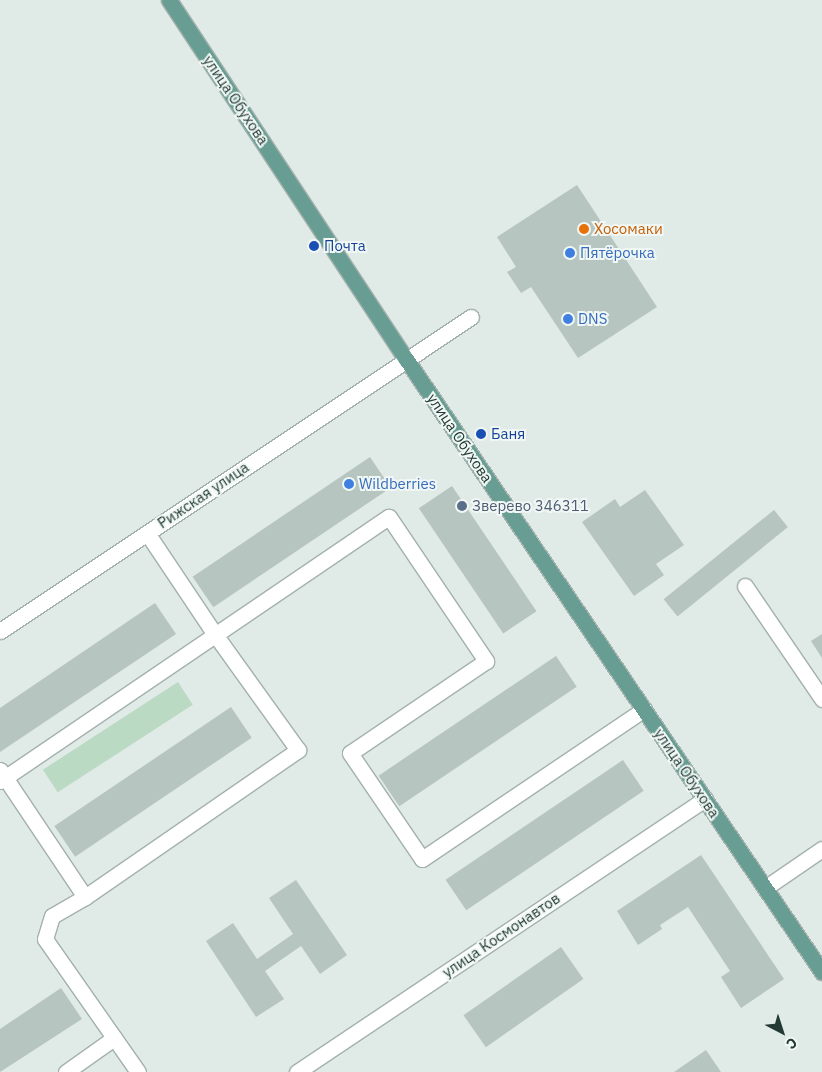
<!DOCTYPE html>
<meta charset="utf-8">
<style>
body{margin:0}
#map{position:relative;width:822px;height:1072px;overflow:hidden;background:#e0eae6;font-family:"IBM Plex Sans",sans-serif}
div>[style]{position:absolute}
.green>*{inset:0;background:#badac4;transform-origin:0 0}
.building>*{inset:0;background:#b6c5bf;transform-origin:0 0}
.roads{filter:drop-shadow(1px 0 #a3b1ad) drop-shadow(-1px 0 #a3b1ad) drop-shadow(0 1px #a3b1ad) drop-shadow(0 -1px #a3b1ad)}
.minor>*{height:15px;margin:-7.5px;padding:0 7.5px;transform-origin:7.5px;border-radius:7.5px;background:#fff}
.major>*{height:15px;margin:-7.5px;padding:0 7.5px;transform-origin:7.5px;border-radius:7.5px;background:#679d92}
.dots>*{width:14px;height:14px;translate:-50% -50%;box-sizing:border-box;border:2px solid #f0f7f4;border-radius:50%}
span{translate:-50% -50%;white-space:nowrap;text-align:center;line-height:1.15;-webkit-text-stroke:4px #f0f7f4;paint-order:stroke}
.street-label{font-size:15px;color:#223934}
.food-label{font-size:15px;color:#c56008}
.left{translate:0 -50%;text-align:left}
.transit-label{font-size:15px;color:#164399}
.shop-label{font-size:15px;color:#366cbe}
.service-label{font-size:15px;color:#4e5e75}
.north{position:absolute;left:757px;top:1007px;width:50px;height:50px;-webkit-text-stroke:4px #f0f7f4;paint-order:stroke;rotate:140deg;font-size:14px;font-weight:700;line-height:20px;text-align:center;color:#223934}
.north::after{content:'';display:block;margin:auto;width:18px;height:22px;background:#223934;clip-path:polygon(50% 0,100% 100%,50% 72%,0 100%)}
</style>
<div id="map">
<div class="green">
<div style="left:178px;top:682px;width:27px;height:161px;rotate:57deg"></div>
</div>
<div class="building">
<div style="clip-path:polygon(577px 185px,657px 307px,578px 358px,531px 287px,521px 293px,507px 272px,516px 267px,497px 237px)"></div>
<div style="left:370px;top:457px;width:37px;height:214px;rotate:56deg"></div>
<div style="left:452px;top:486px;width:151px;height:40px;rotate:56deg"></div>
<div style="clip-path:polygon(645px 490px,684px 545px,656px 564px,664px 575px,634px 596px,582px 522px,615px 499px,620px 507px)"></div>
<div style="left:774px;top:510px;width:22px;height:142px;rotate:51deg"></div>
<div style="clip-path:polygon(155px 603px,176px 634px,0 752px,0 708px)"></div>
<div style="clip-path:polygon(822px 634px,822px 658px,811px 641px)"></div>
<div style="left:556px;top:656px;width:37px;height:214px;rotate:56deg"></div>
<div style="left:231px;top:707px;width:37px;height:213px;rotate:56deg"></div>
<div style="left:623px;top:760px;width:37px;height:214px;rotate:56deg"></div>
<div style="clip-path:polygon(701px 855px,784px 979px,741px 1008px,721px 977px,730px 971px,688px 907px,660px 925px,662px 929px,638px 945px,617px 911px)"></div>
<div style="clip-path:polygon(296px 880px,347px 955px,320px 974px,301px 946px,265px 971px,284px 999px,256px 1017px,206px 941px,233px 923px,257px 959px,293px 934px,269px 898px)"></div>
<div style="left:561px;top:947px;width:39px;height:119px;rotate:55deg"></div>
<div style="clip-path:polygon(61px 988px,82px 1019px,0 1072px,0 1029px)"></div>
<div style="clip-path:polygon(706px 1050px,721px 1072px,674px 1072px)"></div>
</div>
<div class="roads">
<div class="minor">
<div style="left:745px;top:586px;width:137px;rotate:55.7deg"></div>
<div style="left:0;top:631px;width:566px;rotate:-33.69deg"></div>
<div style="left:0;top:770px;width:153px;rotate:56.2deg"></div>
<div style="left:85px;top:897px;width:38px;rotate:150deg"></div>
<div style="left:52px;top:916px;width:24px;rotate:107deg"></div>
<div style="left:45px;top:939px;width:162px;rotate:55deg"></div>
<div style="left:0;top:781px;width:470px;rotate:-34.2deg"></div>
<div style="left:389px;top:517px;width:174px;rotate:56deg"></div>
<div style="left:486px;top:661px;width:164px;rotate:145.9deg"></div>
<div style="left:350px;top:753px;width:128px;rotate:55.8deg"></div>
<div style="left:422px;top:859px;width:268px;rotate:-34deg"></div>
<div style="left:765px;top:888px;width:69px;rotate:-34.4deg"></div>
<div style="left:85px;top:897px;width:259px;rotate:-34.6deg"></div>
<div style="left:298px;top:750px;width:140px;rotate:-125.7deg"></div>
<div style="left:216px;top:636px;width:124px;rotate:-123.8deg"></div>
<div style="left:66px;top:1072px;width:59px;rotate:-35.3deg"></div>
<div style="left:297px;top:1072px;width:491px;rotate:-33.8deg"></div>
</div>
<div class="major">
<div style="left:169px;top:0;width:430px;rotate:56.6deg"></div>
<div style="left:406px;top:359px;width:741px;rotate:55.84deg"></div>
</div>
</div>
<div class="dots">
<div style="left:584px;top:229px;background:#e8710a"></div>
<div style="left:314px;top:246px;background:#1a4fb4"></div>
<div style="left:570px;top:253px;background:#3f7fe0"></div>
<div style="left:568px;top:319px;background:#3f7fe0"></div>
<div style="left:481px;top:434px;background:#1a4fb4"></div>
<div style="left:349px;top:484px;background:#3f7fe0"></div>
<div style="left:462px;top:506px;background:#5c6f8a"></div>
</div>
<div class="street-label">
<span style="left:236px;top:100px;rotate:56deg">улица Обухова</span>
<span style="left:460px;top:438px;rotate:56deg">улица Обухова</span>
<span style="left:203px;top:495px;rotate:-34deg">Рижская улица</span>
<span style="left:687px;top:773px;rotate:56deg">улица Обухова</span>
<span style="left:501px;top:935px;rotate:-34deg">улица Космонавтов</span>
</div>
<div class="food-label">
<span class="left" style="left:594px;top:229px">Хосомаки</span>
</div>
<div class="transit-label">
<span class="left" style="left:324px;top:246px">Почта</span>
<span class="left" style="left:491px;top:434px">Баня</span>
</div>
<div class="shop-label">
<span class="left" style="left:580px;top:253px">Пятёрочка</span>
<span class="left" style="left:578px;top:319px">DNS</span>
<span class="left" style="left:359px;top:484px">Wildberries</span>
</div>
<div class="service-label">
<span class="left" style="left:472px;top:506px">Зверево 346311</span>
</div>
<div class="north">С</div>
</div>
